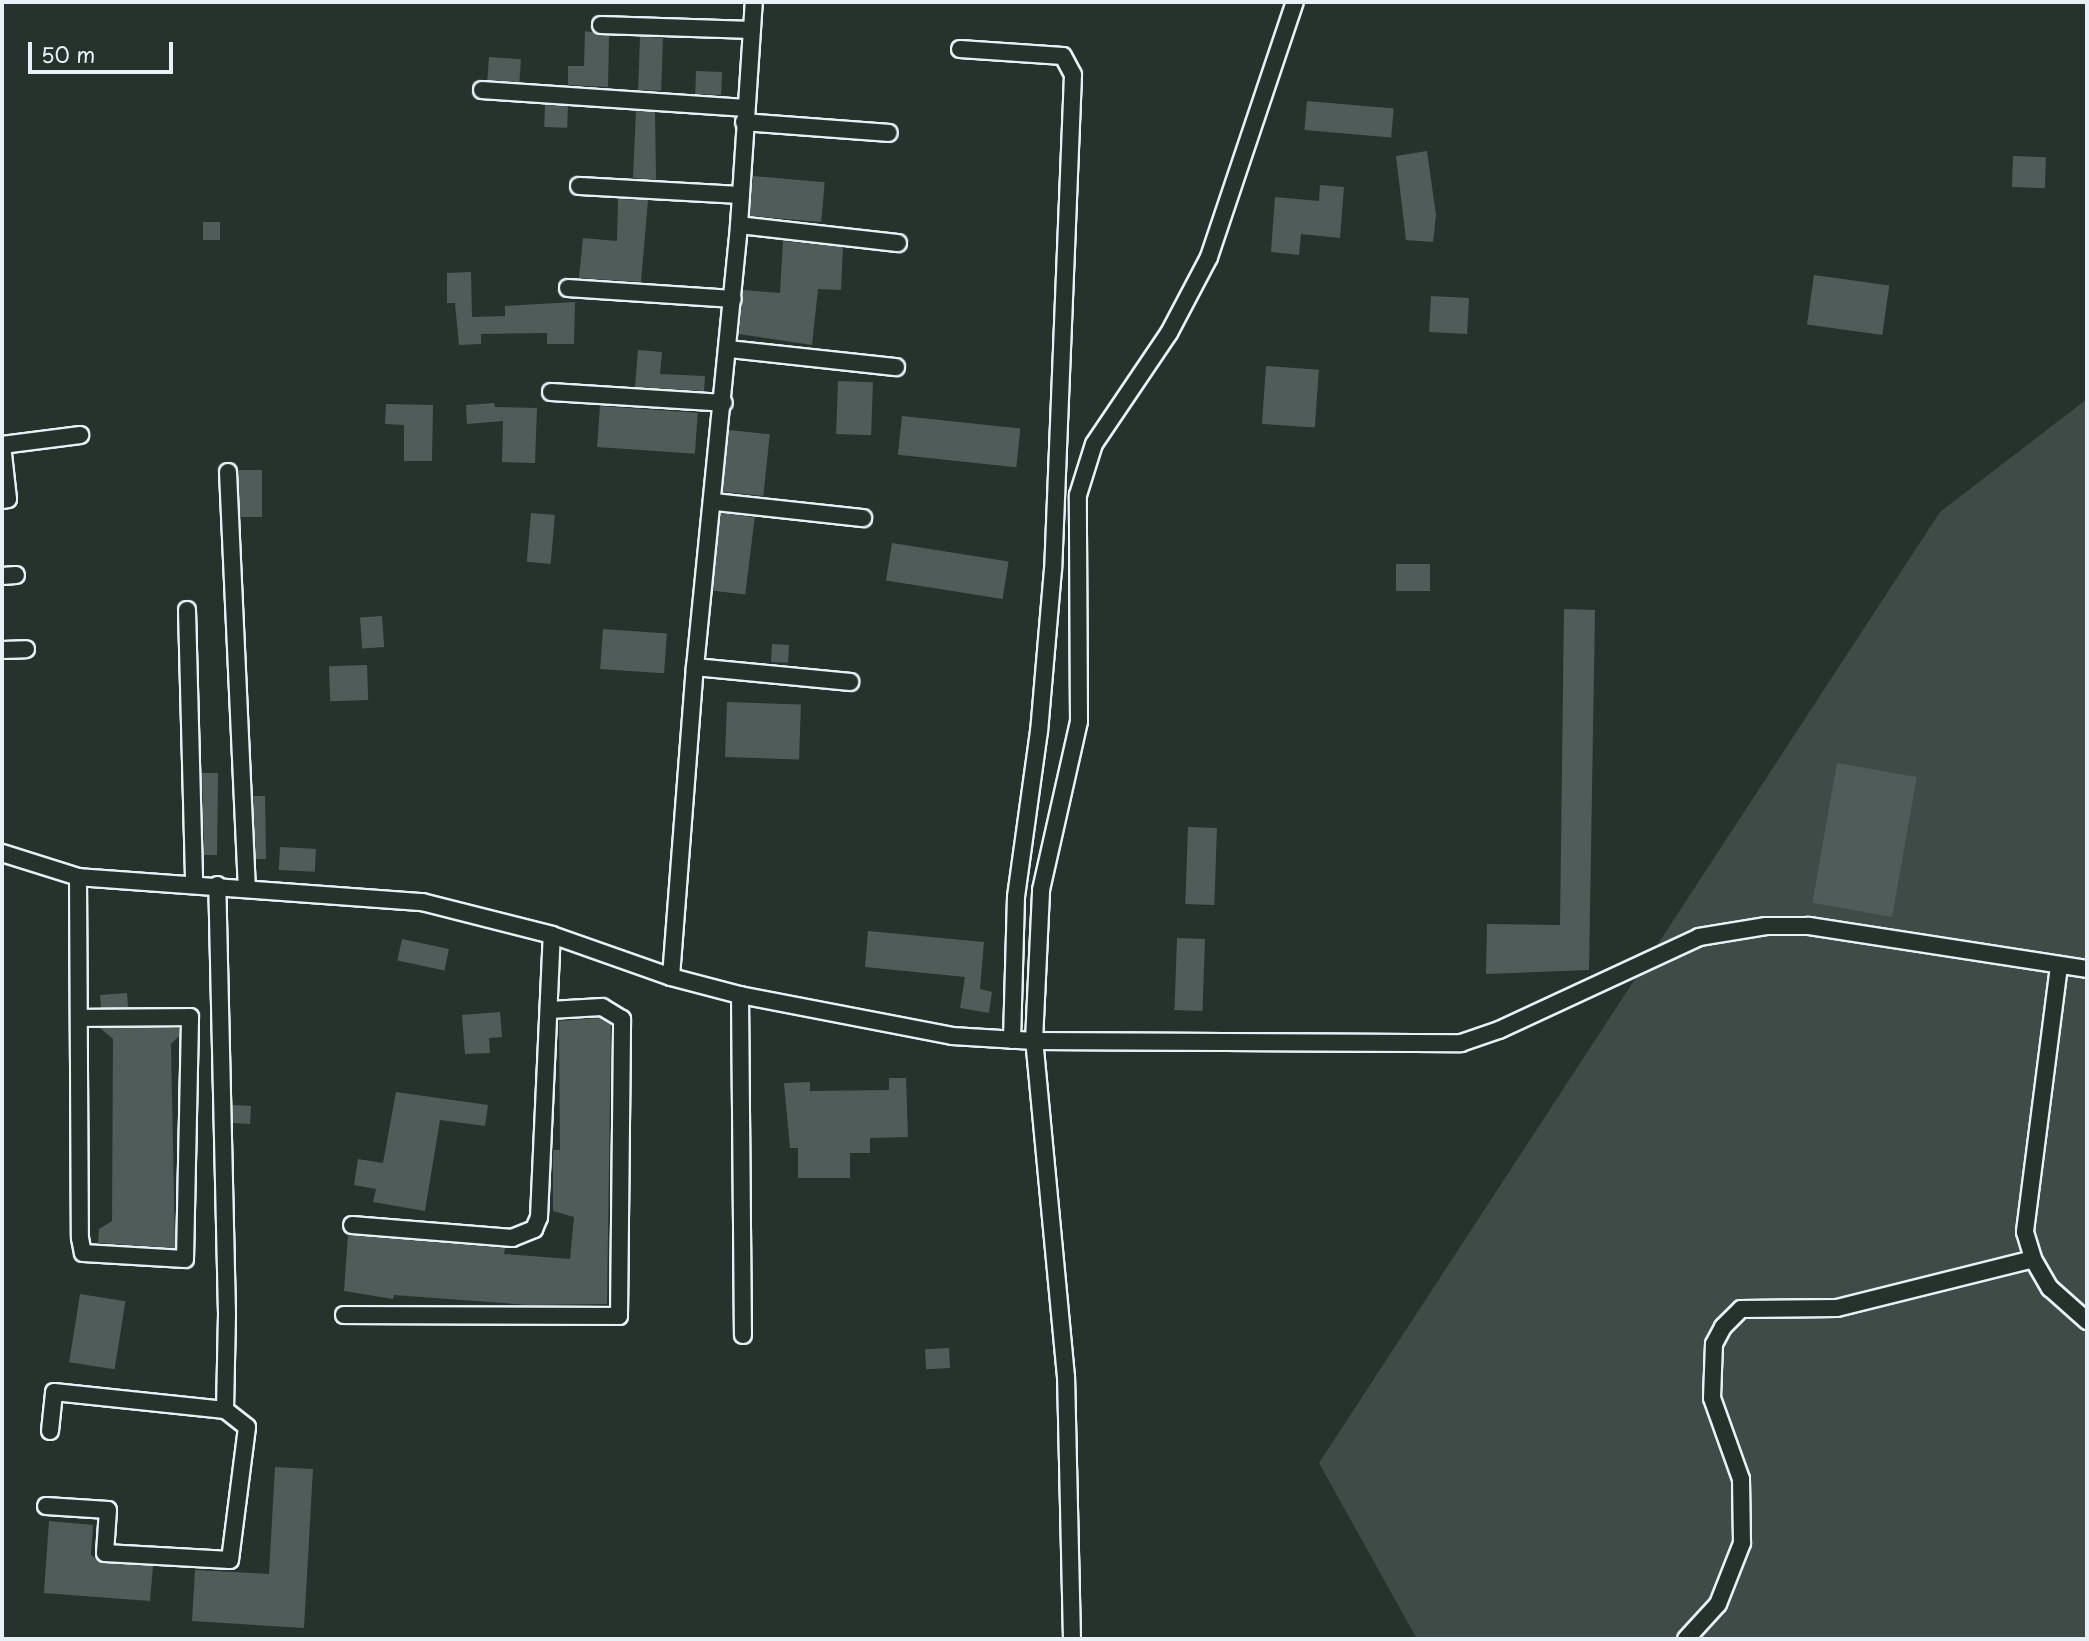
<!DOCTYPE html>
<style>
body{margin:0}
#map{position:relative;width:2089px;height:1641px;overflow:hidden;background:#26332d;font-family:"Playpen Sans",sans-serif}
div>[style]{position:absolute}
.green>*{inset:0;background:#3e4b47}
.building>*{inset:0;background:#505c59;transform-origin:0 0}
.roads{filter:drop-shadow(2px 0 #e8f1f8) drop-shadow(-2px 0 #e8f1f8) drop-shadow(0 2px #e8f1f8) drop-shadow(0 -2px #e8f1f8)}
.minor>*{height:16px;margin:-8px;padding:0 8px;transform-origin:8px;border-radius:8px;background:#26332d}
span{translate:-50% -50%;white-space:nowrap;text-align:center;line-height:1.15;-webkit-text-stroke:5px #26332d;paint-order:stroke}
.frame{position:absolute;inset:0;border:4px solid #e8f1f8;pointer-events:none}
.scale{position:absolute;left:28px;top:42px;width:145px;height:32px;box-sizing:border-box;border:4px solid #e8f1f8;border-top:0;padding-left:9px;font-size:21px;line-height:24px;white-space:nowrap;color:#e8f1f8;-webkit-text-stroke:5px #26332d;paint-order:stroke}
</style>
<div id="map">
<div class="green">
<div style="clip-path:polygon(2087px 399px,2087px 1639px,1417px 1639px,1319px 1463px,1940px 512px)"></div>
</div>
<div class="building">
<div style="clip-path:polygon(585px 31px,609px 36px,608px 87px,568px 85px,568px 66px,584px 66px)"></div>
<div style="left:640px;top:37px;width:23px;height:53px;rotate:2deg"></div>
<div style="left:489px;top:57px;width:32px;height:23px;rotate:4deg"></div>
<div style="left:696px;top:71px;width:26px;height:23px;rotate:2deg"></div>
<div style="left:1307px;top:101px;width:87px;height:29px;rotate:5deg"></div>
<div style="left:545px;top:105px;width:23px;height:22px;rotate:2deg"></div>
<div style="clip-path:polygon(636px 111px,655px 112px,656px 180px,633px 178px)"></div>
<div style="clip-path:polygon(1427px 151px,1436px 215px,1433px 242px,1406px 240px,1396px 156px)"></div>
<div style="left:2013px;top:156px;width:33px;height:31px;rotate:2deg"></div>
<div style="left:753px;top:176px;width:72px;height:40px;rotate:5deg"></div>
<div style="clip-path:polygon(1320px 185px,1344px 187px,1340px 238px,1301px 234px,1299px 255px,1271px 252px,1275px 197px,1319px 201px)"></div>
<div style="clip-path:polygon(618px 199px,648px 200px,641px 282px,579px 278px,583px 238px,617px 241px)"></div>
<div style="left:203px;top:222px;width:17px;height:18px"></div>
<div style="clip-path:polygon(783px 241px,843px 247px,841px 290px,818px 289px,812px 345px,739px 334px,743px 290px,780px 293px)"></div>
<div style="clip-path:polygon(471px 272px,472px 317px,505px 316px,505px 306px,575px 302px,574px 344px,547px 344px,547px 333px,481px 334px,481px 344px,459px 345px,455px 303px,447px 303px,447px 273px)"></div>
<div style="left:1814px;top:275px;width:76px;height:50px;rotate:8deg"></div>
<div style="left:1431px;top:296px;width:38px;height:36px;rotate:3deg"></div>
<div style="clip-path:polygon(638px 350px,662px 352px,660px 374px,705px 376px,704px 391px,635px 387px)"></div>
<div style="left:1266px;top:366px;width:53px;height:58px;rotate:4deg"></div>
<div style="left:838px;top:381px;width:35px;height:53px;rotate:2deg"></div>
<div style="clip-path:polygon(494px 403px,495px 407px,537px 408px,535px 463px,502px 462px,503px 421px,467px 424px,466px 405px)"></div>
<div style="clip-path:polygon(386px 404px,433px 405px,432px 461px,404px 461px,404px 425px,385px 424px)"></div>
<div style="left:600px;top:406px;width:98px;height:41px;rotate:4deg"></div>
<div style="left:902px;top:416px;width:119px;height:39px;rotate:6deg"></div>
<div style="left:729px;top:430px;width:41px;height:62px;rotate:6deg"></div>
<div style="left:238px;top:470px;width:24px;height:47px"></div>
<div style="left:531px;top:513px;width:24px;height:49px;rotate:5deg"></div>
<div style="left:721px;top:513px;width:34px;height:78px;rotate:7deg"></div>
<div style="left:892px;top:543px;width:118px;height:38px;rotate:9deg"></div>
<div style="left:1396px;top:564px;width:34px;height:27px"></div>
<div style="clip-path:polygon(1564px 609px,1595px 610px,1589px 970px,1486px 974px,1487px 924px,1560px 925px)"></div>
<div style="left:382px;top:616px;width:31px;height:22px;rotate:86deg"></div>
<div style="left:603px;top:629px;width:64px;height:40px;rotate:4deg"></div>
<div style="left:772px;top:644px;width:17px;height:18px;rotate:3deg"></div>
<div style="left:367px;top:665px;width:35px;height:38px;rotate:88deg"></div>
<div style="left:727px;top:702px;width:74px;height:55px;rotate:2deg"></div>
<div style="left:1837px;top:763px;width:81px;height:142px;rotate:10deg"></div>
<div style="clip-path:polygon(202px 773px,218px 773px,217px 855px,204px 855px)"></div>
<div style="clip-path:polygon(253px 796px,265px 796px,266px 859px,256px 859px)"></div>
<div style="left:1188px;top:827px;width:29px;height:77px;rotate:2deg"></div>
<div style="left:280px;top:847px;width:36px;height:23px;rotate:3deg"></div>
<div style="clip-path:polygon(868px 931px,984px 942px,980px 989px,992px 992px,989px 1013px,960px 1008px,965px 977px,865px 967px)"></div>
<div style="left:1177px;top:938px;width:28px;height:72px;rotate:2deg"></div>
<div style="left:402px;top:939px;width:48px;height:22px;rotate:12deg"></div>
<div style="left:127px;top:993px;width:14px;height:27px;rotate:86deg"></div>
<div style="clip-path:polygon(500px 1012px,502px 1037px,489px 1038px,490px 1053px,465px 1054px,462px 1015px)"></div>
<div style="clip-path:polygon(599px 1018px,611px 1025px,607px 1304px,529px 1305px,394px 1295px,393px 1299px,344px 1291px,348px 1235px,505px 1248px,504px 1254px,570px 1259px,574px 1217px,553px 1211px,553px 1150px,560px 1150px,559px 1021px)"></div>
<div style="clip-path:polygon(100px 1028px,179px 1028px,179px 1036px,171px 1044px,175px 1248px,98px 1243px,99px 1229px,112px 1221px,113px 1039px)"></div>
<div style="clip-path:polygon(889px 1078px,906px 1078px,908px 1137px,870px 1138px,870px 1153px,850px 1153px,850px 1178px,798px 1178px,798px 1148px,790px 1148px,784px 1083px,810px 1082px,810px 1091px,889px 1090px)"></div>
<div style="clip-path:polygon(396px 1092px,488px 1105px,485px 1126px,440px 1120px,425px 1211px,373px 1202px,376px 1189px,354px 1185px,358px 1159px,383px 1163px)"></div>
<div style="left:233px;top:1105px;width:18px;height:18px;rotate:3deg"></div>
<div style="left:80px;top:1294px;width:46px;height:69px;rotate:9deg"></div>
<div style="left:949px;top:1348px;width:20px;height:24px;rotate:87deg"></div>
<div style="clip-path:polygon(275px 1467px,313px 1469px,304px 1628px,192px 1621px,195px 1570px,269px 1574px)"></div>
<div style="clip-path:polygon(49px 1521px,93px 1525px,91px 1555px,100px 1562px,153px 1566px,150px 1601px,44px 1593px)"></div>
</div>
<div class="roads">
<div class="minor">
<div style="left:601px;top:25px;width:151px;rotate:1.9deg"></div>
<div style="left:960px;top:49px;width:103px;rotate:3.9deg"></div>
<div style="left:1063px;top:56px;width:21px;rotate:62deg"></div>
<div style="left:1073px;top:75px;width:494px;rotate:92.3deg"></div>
<div style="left:1053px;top:569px;width:163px;rotate:94.9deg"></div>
<div style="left:1039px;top:731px;width:168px;rotate:97.9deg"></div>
<div style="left:1016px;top:897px;width:143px;rotate:91.6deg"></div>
<div style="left:482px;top:90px;width:264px;rotate:3.9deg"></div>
<div style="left:744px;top:122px;width:145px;rotate:4.3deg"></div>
<div style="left:579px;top:186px;width:162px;rotate:3.2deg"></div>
<div style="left:739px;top:225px;width:160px;rotate:6.5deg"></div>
<div style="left:568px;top:288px;width:165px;rotate:3.8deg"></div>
<div style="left:729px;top:349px;width:168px;rotate:6.2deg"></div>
<div style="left:551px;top:392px;width:173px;rotate:3.6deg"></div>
<div style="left:228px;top:472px;width:415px;rotate:87.4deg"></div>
<div style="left:2px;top:500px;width:6px;rotate:-9deg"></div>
<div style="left:8px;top:499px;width:54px;rotate:-96.3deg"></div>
<div style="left:2px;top:445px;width:79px;rotate:-7.3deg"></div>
<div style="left:715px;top:502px;width:149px;rotate:6.2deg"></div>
<div style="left:2px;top:576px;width:14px;rotate:-4deg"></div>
<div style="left:187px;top:610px;width:274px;rotate:88.5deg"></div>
<div style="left:2px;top:650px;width:24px;rotate:-2deg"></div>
<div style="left:695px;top:667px;width:156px;rotate:5.5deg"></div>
<div style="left:2px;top:853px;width:80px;rotate:17.5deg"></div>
<div style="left:78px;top:877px;width:345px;rotate:4.2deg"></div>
<div style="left:422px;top:902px;width:134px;rotate:14.2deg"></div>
<div style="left:552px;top:935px;width:126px;rotate:19.4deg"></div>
<div style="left:671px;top:977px;width:71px;rotate:14.6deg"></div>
<div style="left:740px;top:995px;width:216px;rotate:10.9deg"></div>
<div style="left:952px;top:1036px;width:82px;rotate:3.5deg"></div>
<div style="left:1034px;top:1041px;width:427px;rotate:0.3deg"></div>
<div style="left:1461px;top:1043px;width:40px;rotate:-18.9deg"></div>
<div style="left:1499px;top:1030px;width:221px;rotate:-24.9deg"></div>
<div style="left:1699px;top:937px;width:68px;rotate:-9.3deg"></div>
<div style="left:1766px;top:926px;width:43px"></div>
<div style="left:1809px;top:926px;width:281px;rotate:8.8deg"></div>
<div style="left:78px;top:877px;width:361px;rotate:89.7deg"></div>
<div style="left:80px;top:1238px;width:15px;rotate:79deg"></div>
<div style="left:83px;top:1253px;width:102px;rotate:3.4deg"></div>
<div style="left:185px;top:1259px;width:242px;rotate:-88.8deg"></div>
<div style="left:190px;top:1017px;width:110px;rotate:179.5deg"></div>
<div style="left:2059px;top:966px;width:268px;rotate:97.3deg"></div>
<div style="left:2025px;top:1232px;width:28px;rotate:73deg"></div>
<div style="left:2033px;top:1259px;width:34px;rotate:60deg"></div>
<div style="left:2050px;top:1288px;width:50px;rotate:41.7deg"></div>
<div style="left:671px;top:977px;width:311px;rotate:-85.6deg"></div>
<div style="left:695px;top:667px;width:444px;rotate:-84.3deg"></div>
<div style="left:739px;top:225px;width:224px;rotate:-86.2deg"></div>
<div style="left:740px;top:995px;width:340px;rotate:89.5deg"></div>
<div style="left:352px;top:1225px;width:161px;rotate:4.6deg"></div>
<div style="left:512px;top:1238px;width:24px;rotate:-22deg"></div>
<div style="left:534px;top:1229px;width:13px;rotate:-67deg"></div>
<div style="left:539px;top:1217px;width:282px;rotate:-87.4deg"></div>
<div style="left:344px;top:1315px;width:275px;rotate:0.2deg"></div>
<div style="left:619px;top:1316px;width:297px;rotate:-89.4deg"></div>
<div style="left:622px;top:1019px;width:23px;rotate:-149deg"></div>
<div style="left:602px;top:1007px;width:53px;rotate:176.8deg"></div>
<div style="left:50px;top:1431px;width:39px;rotate:-84deg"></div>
<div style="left:54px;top:1392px;width:172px;rotate:6deg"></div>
<div style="left:225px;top:1410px;width:96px;rotate:-88.8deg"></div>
<div style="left:227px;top:1314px;width:429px;rotate:-91.3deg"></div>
<div style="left:46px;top:1506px;width:62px;rotate:3.7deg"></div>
<div style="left:108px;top:1510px;width:43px;rotate:94deg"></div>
<div style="left:105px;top:1553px;width:125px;rotate:3.2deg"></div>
<div style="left:230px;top:1560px;width:134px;rotate:-82.7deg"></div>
<div style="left:247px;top:1427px;width:28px;rotate:-142deg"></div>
<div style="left:1072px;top:1639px;width:262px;rotate:-91.3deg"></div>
<div style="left:1066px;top:1377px;width:338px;rotate:-95.4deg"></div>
<div style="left:1034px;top:1041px;width:151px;rotate:-87.3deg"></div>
<div style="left:1041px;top:890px;width:173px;rotate:-77.3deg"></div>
<div style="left:1079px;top:721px;width:226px;rotate:-90.3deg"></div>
<div style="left:1078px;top:495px;width:53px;rotate:-72.6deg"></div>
<div style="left:1094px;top:444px;width:134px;rotate:-56deg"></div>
<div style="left:1169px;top:333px;width:86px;rotate:-62.2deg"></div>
<div style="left:1209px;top:257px;width:269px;rotate:-71.4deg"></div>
<div style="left:1686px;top:1639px;width:47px;rotate:-47.6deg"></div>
<div style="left:1718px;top:1604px;width:66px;rotate:-68.5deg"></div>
<div style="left:1742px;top:1543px;width:64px;rotate:-90.9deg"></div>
<div style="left:1741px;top:1479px;width:86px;rotate:-109.7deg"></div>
<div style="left:1712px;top:1398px;width:54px;rotate:-87.9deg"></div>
<div style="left:1714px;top:1344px;width:19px;rotate:-62deg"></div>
<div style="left:1723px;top:1327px;width:25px;rotate:-45deg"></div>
<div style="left:1741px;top:1309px;width:96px;rotate:-0.6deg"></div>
<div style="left:1837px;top:1308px;width:202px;rotate:-14deg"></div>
</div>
</div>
<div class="frame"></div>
<div class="scale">50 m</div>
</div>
